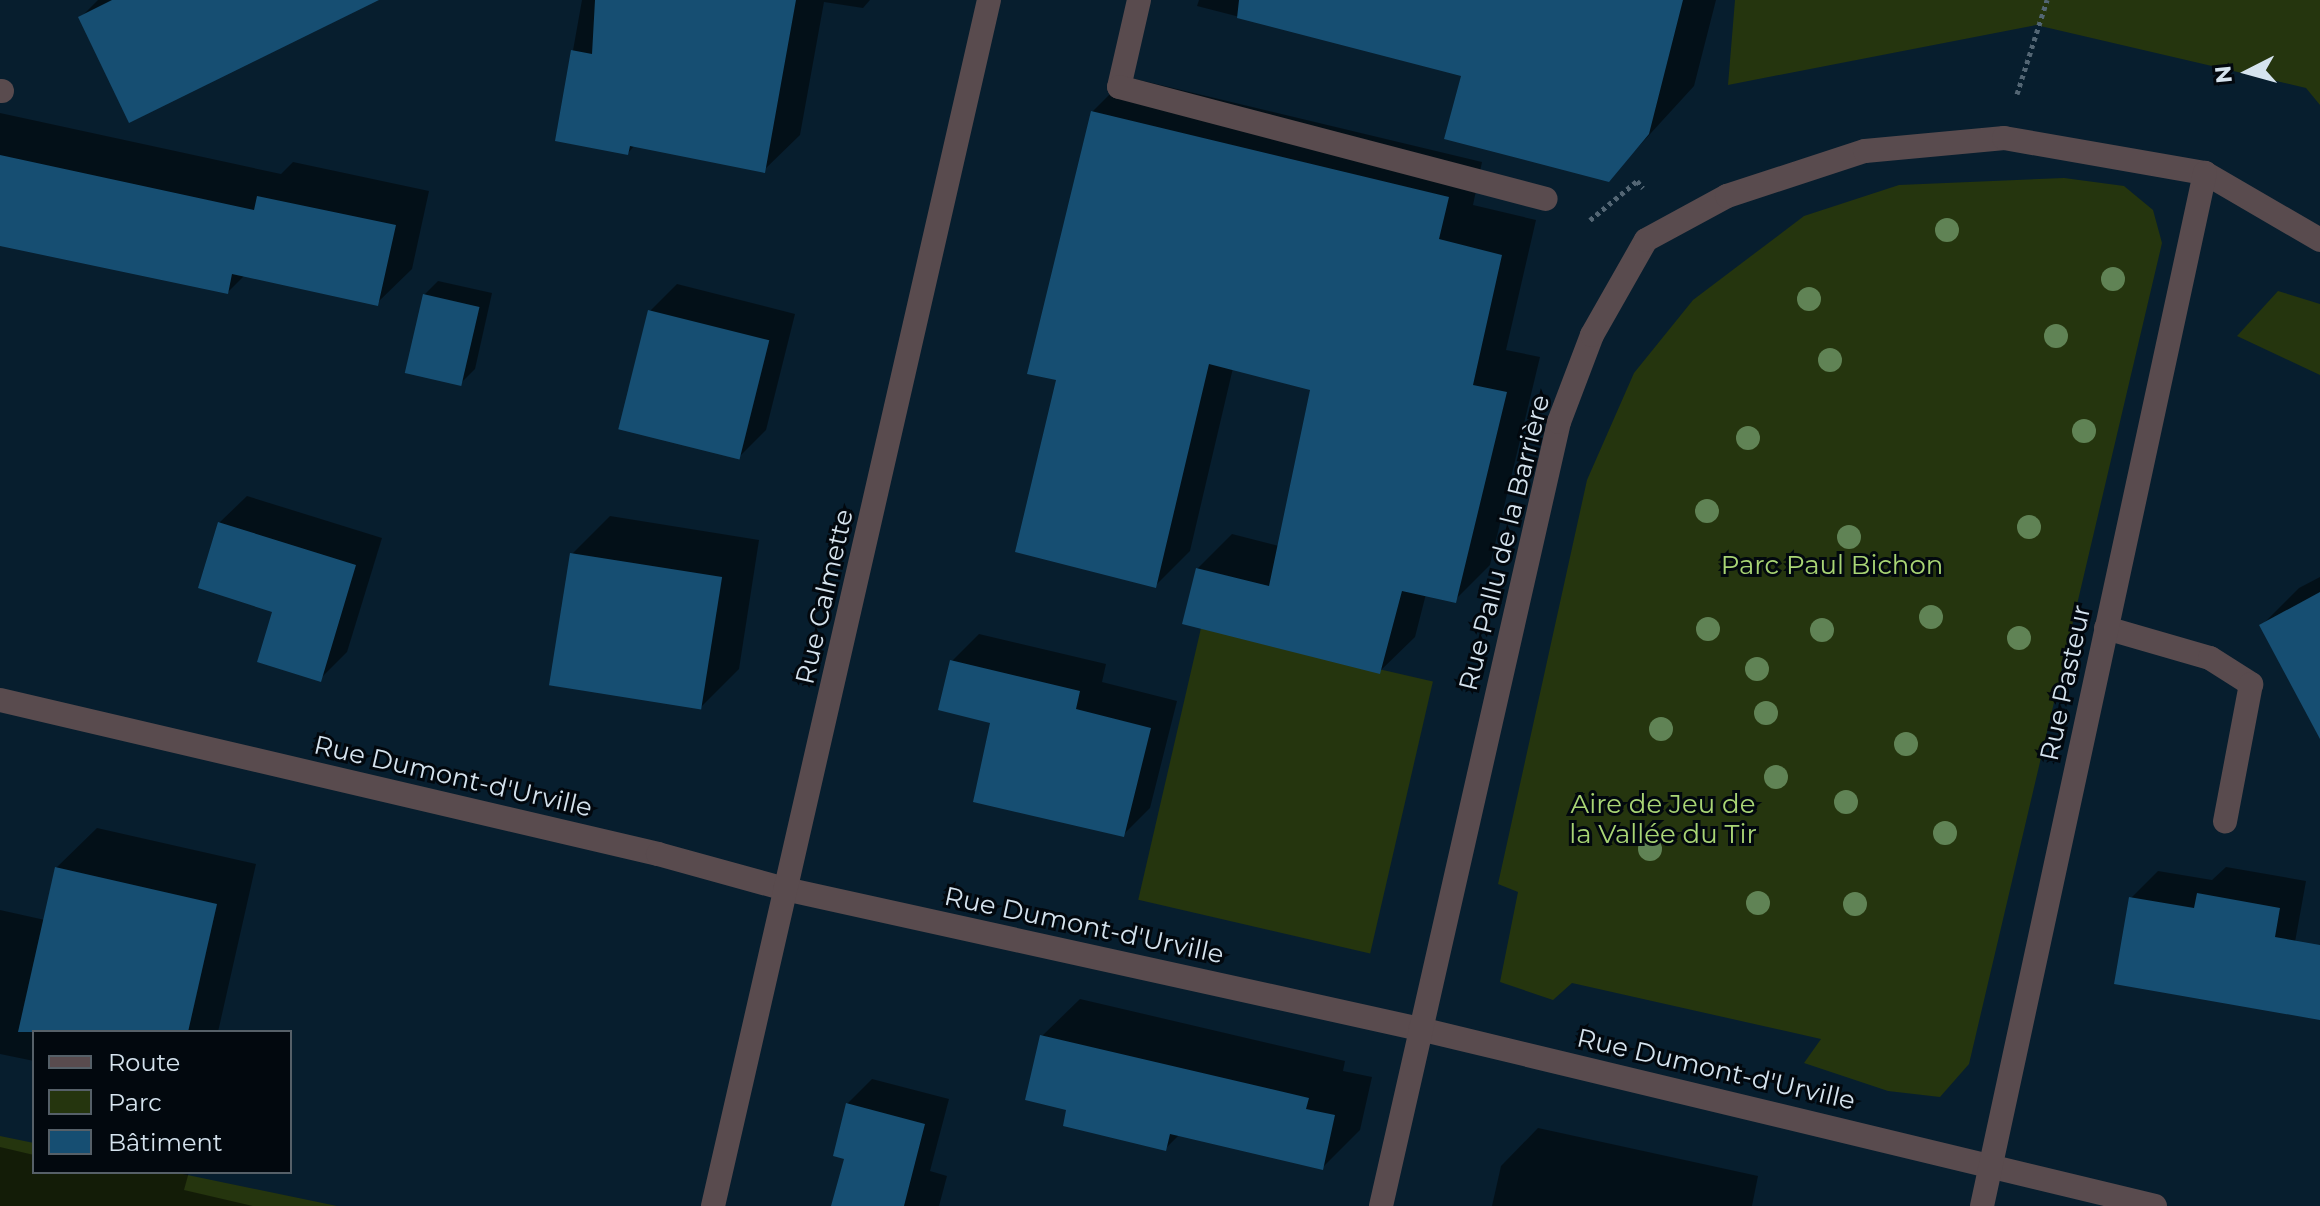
<!DOCTYPE html>
<meta charset="utf-8">
<style>
body{margin:0}
#map{position:relative;width:2320px;height:1206px;overflow:hidden;background:#071e2e;font-family:Montserrat,sans-serif}
div>[style]{position:absolute}
.green>*{inset:0;background:#25350e;transform-origin:0 0}
.shadow>*{inset:0;background:#0007}
.building>*{inset:0;background:#164e72;transform-origin:0 0}
.path>*{height:5px;margin-top:-2.5px;transform-origin:0;background:repeating-linear-gradient(90deg,#536674 0 4px,transparent 0 8px)}
.service>*{height:24px;margin:-12px;padding:0 12px;transform-origin:12px;border-radius:12px;background:#594b4e}
.minor>*{height:24px;margin:-12px;padding:0 12px;transform-origin:12px;border-radius:12px;background:#594b4e}
.tertiary>*{height:24px;margin:-12px;padding:0 12px;transform-origin:12px;border-radius:12px;background:#594b4e}
.trees>*{width:24px;height:24px;margin:-12px;border-radius:50%;background:#608355}
span{translate:-50% -50%;white-space:nowrap;text-align:center;line-height:1.15;-webkit-text-stroke:6px #02080e;paint-order:stroke}
.street-label{font-size:26px;color:#d5e3ee}
.park-label{font-size:26px;color:#a9d575}
.legend{position:absolute;left:32px;top:1030px;width:260px;height:144px;box-sizing:border-box;background:#02080e;border:2px solid #566068;margin:0;padding:10px 14px;list-style:none;font-size:24px;color:#d5e3ee}
.legend li{display:flex;align-items:center;gap:16px;height:40px}
.legend b{width:40px;border:2px solid #566068}
.north{position:absolute;left:2208px;top:32px;width:80px;height:80px;-webkit-text-stroke:6px #02080e;paint-order:stroke;rotate:264deg;font-size:22px;font-weight:700;line-height:32px;text-align:center;color:#d5e3ee}
.north::after{content:'';display:block;margin:auto;width:28px;height:36px;background:#d5e3ee;clip-path:polygon(50% 0,100% 100%,50% 72%,0 100%)}
</style>
<div id="map">
<div class="green">
<div style="clip-path:polygon(1735px 0,2320px 0,2320px 105px,2306px 88px,2036px 25px,1728px 85px)"></div>
<div style="clip-path:polygon(2064px 178px,2124px 186px,2153px 210px,2162px 243px,1969px 1064px,1940px 1097px,1888px 1091px,1804px 1063px,1821px 1039px,1572px 983px,1553px 1000px,1500px 982px,1518px 892px,1498px 884px,1587px 480px,1634px 373px,1693px 300px,1804px 216px,1899px 185px)"></div>
<div style="clip-path:polygon(2278px 291px,2320px 304px,2320px 375px,2237px 336px)"></div>
<div style="left:1201px;top:628px;width:238px;height:279px;rotate:13deg"></div>
<div style="clip-path:polygon(0 1136px,34px 1143px,34px 1172px,173px 1172px,337px 1206px,0 1206px)"></div>
</div>
<div class="shadow">
<div style="clip-path:polygon(98px 0,374px 0,81px 17px)"></div>
<div style="clip-path:polygon(582px 0,870px 0,863px 8px,824px 2px,800px 135px,764px 170px,635px 145px,628px 153px,557px 140px)"></div>
<div style="clip-path:polygon(1199px 0,1716px 0,1694px 86px,1608px 180px,1463px 74px,1197px 6px)"></div>
<div style="clip-path:polygon(1127px 77px,1482px 162px,1473px 205px,1536px 220px,1506px 350px,1540px 357px,1490px 565px,1455px 600px,1426px 594px,1415px 637px,1380px 671px,1197px 569px,1232px 534px,1279px 546px,1312px 388px,1233px 368px,1190px 551px,1155px 586px,1059px 378px,1092px 112px)"></div>
<div style="clip-path:polygon(0 113px,281px 174px,293px 162px,429px 191px,412px 269px,377px 303px,245px 275px,228px 292px,0 244px)"></div>
<div style="clip-path:polygon(438px 281px,492px 293px,475px 369px,461px 383px,424px 295px)"></div>
<div style="clip-path:polygon(677px 284px,795px 314px,766px 430px,739px 457px,650px 311px)"></div>
<div style="clip-path:polygon(247px 496px,382px 538px,347px 652px,320px 679px,219px 523px)"></div>
<div style="clip-path:polygon(610px 516px,759px 540px,739px 669px,701px 707px,572px 554px)"></div>
<div style="clip-path:polygon(2320px 577px,2320px 735px,2261px 626px,2299px 588px)"></div>
<div style="clip-path:polygon(979px 634px,1106px 664px,1102px 682px,1177px 701px,1150px 808px,1123px 835px,992px 721px,952px 661px)"></div>
<div style="clip-path:polygon(97px 828px,256px 864px,218px 1032px,34px 1032px,34px 1061px,0 1054px,0 910px,45px 920px,56px 868px)"></div>
<div style="clip-path:polygon(2226px 867px,2306px 881px,2288px 981px,2131px 898px,2158px 871px,2212px 880px)"></div>
<div style="clip-path:polygon(1080px 999px,1345px 1061px,1343px 1071px,1372px 1077px,1360px 1130px,1322px 1168px,1180px 1134px,1166px 1148px,1069px 1108px,1042px 1036px)"></div>
<div style="clip-path:polygon(872px 1079px,949px 1099px,930px 1171px,947px 1176px,939px 1206px,833px 1206px,847px 1157px,847px 1104px)"></div>
<div style="clip-path:polygon(1538px 1128px,1758px 1176px,1752px 1206px,1492px 1206px,1501px 1166px)"></div>
<div style="clip-path:polygon(0 1147px,34px 1155px,34px 1172px,189px 1172px,184px 1190px,253px 1206px,0 1206px)"></div>
</div>
<div class="building">
<div style="clip-path:polygon(112px 0,379px 0,129px 123px,78px 17px)"></div>
<div style="clip-path:polygon(595px 0,796px 0,765px 173px,630px 146px,628px 155px,555px 141px,571px 50px,592px 54px)"></div>
<div style="clip-path:polygon(1239px 0,1683px 0,1649px 134px,1609px 182px,1444px 139px,1461px 76px,1237px 18px)"></div>
<div style="clip-path:polygon(1091px 111px,1449px 197px,1439px 239px,1502px 255px,1473px 385px,1507px 392px,1456px 603px,1402px 591px,1380px 674px,1182px 624px,1196px 568px,1269px 586px,1310px 390px,1209px 364px,1156px 588px,1015px 552px,1056px 380px,1027px 374px)"></div>
<div style="clip-path:polygon(0 155px,254px 210px,257px 196px,396px 225px,378px 306px,232px 274px,228px 294px,0 246px)"></div>
<div style="left:423px;top:294px;width:58px;height:81px;rotate:13deg"></div>
<div style="left:648px;top:310px;width:125px;height:123px;rotate:14deg"></div>
<div style="clip-path:polygon(218px 522px,356px 565px,321px 682px,257px 662px,272px 612px,198px 588px)"></div>
<div style="left:570px;top:553px;width:154px;height:134px;rotate:9deg"></div>
<div style="clip-path:polygon(2320px 592px,2320px 739px,2259px 625px)"></div>
<div style="clip-path:polygon(950px 660px,1080px 691px,1076px 709px,1151px 728px,1124px 837px,973px 802px,990px 723px,938px 710px)"></div>
<div style="clip-path:polygon(55px 867px,217px 904px,188px 1032px,18px 1032px)"></div>
<div style="clip-path:polygon(2197px 893px,2280px 908px,2275px 937px,2320px 945px,2320px 1020px,2114px 984px,2129px 897px,2194px 908px)"></div>
<div style="clip-path:polygon(1040px 1035px,1309px 1098px,1306px 1109px,1335px 1115px,1323px 1170px,1170px 1134px,1166px 1151px,1063px 1126px,1066px 1110px,1025px 1100px)"></div>
<div style="clip-path:polygon(846px 1103px,925px 1124px,904px 1206px,831px 1206px,844px 1159px,833px 1156px)"></div>
</div>
<div class="path">
<div style="left:2017px;top:94px;width:99px;rotate:-72.3deg"></div>
<div style="left:1590px;top:220px;width:61px;rotate:-39.7deg"></div>
<div style="left:1637px;top:181px;width:9px;rotate:49deg"></div>
</div>
<div class="service">
<div style="left:1139px;top:0;width:89px;rotate:102.9deg"></div>
<div style="left:1119px;top:87px;width:441px;rotate:14.7deg"></div>
<div style="left:2106px;top:628px;width:108px;rotate:16.1deg"></div>
<div style="left:2210px;top:658px;width:49px;rotate:32.4deg"></div>
<div style="left:2251px;top:684px;width:140px;rotate:100.7deg"></div>
</div>
<div class="minor">
<div style="left:0;top:91px;width:2px"></div>
<div style="left:0;top:700px;width:676px;rotate:13.17deg"></div>
<div style="left:658px;top:854px;width:132px;rotate:15.4deg"></div>
<div style="left:785px;top:889px;width:650px;rotate:12.43deg"></div>
<div style="left:1420px;top:1029px;width:756px;rotate:13.54deg"></div>
<div style="left:713px;top:1206px;width:1237px;rotate:-77.11deg"></div>
</div>
<div class="tertiary">
<div style="left:1381px;top:1206px;width:804px;rotate:-77.21deg"></div>
<div style="left:1559px;top:422px;width:93px;rotate:-69.2deg"></div>
<div style="left:1592px;top:335px;width:109px;rotate:-60.4deg"></div>
<div style="left:1646px;top:240px;width:92px;rotate:-28.5deg"></div>
<div style="left:1727px;top:196px;width:145px;rotate:-18.1deg"></div>
<div style="left:1865px;top:151px;width:140px;rotate:-5.3deg"></div>
<div style="left:2004px;top:138px;width:204px;rotate:9.9deg"></div>
<div style="left:2205px;top:173px;width:133px;rotate:30.2deg"></div>
<div style="left:1982px;top:1206px;width:1057px;rotate:-77.82deg"></div>
</div>
<div class="trees">
<div style="left:1947px;top:230px"></div>
<div style="left:2113px;top:279px"></div>
<div style="left:1809px;top:299px"></div>
<div style="left:2056px;top:336px"></div>
<div style="left:1830px;top:360px"></div>
<div style="left:2084px;top:431px"></div>
<div style="left:1748px;top:438px"></div>
<div style="left:1707px;top:511px"></div>
<div style="left:2029px;top:527px"></div>
<div style="left:1849px;top:537px"></div>
<div style="left:1931px;top:617px"></div>
<div style="left:1708px;top:629px"></div>
<div style="left:1822px;top:630px"></div>
<div style="left:2019px;top:638px"></div>
<div style="left:1757px;top:669px"></div>
<div style="left:1766px;top:713px"></div>
<div style="left:1661px;top:729px"></div>
<div style="left:1906px;top:744px"></div>
<div style="left:1776px;top:777px"></div>
<div style="left:1846px;top:802px"></div>
<div style="left:1945px;top:833px"></div>
<div style="left:1650px;top:849px"></div>
<div style="left:1758px;top:903px"></div>
<div style="left:1855px;top:904px"></div>
</div>
<div class="street-label">
<span style="left:1505px;top:543px;rotate:-76deg">Rue Pallu de la Barrière</span>
<span style="left:825px;top:597px;rotate:-77deg">Rue Calmette</span>
<span style="left:2066px;top:683px;rotate:-78deg">Rue Pasteur</span>
<span style="left:453px;top:777px;rotate:13deg">Rue Dumont-d'Urville</span>
<span style="left:1084px;top:926px;rotate:12deg">Rue Dumont-d'Urville</span>
<span style="left:1716px;top:1070px;rotate:13deg">Rue Dumont-d'Urville</span>
</div>
<div class="park-label">
<span style="left:1832px;top:566px">Parc Paul Bichon</span>
<span style="left:1663px;top:820px">Aire de Jeu de<br>la Vallée du Tir</span>
</div>
<ul class="legend">
<li><b style="height:10px;background:#594b4e"></b>Route</li>
<li><b style="height:22px;background:#25350e"></b>Parc</li>
<li><b style="height:22px;background:#164e72"></b>Bâtiment</li>
</ul>
<div class="north">N</div>
</div>
